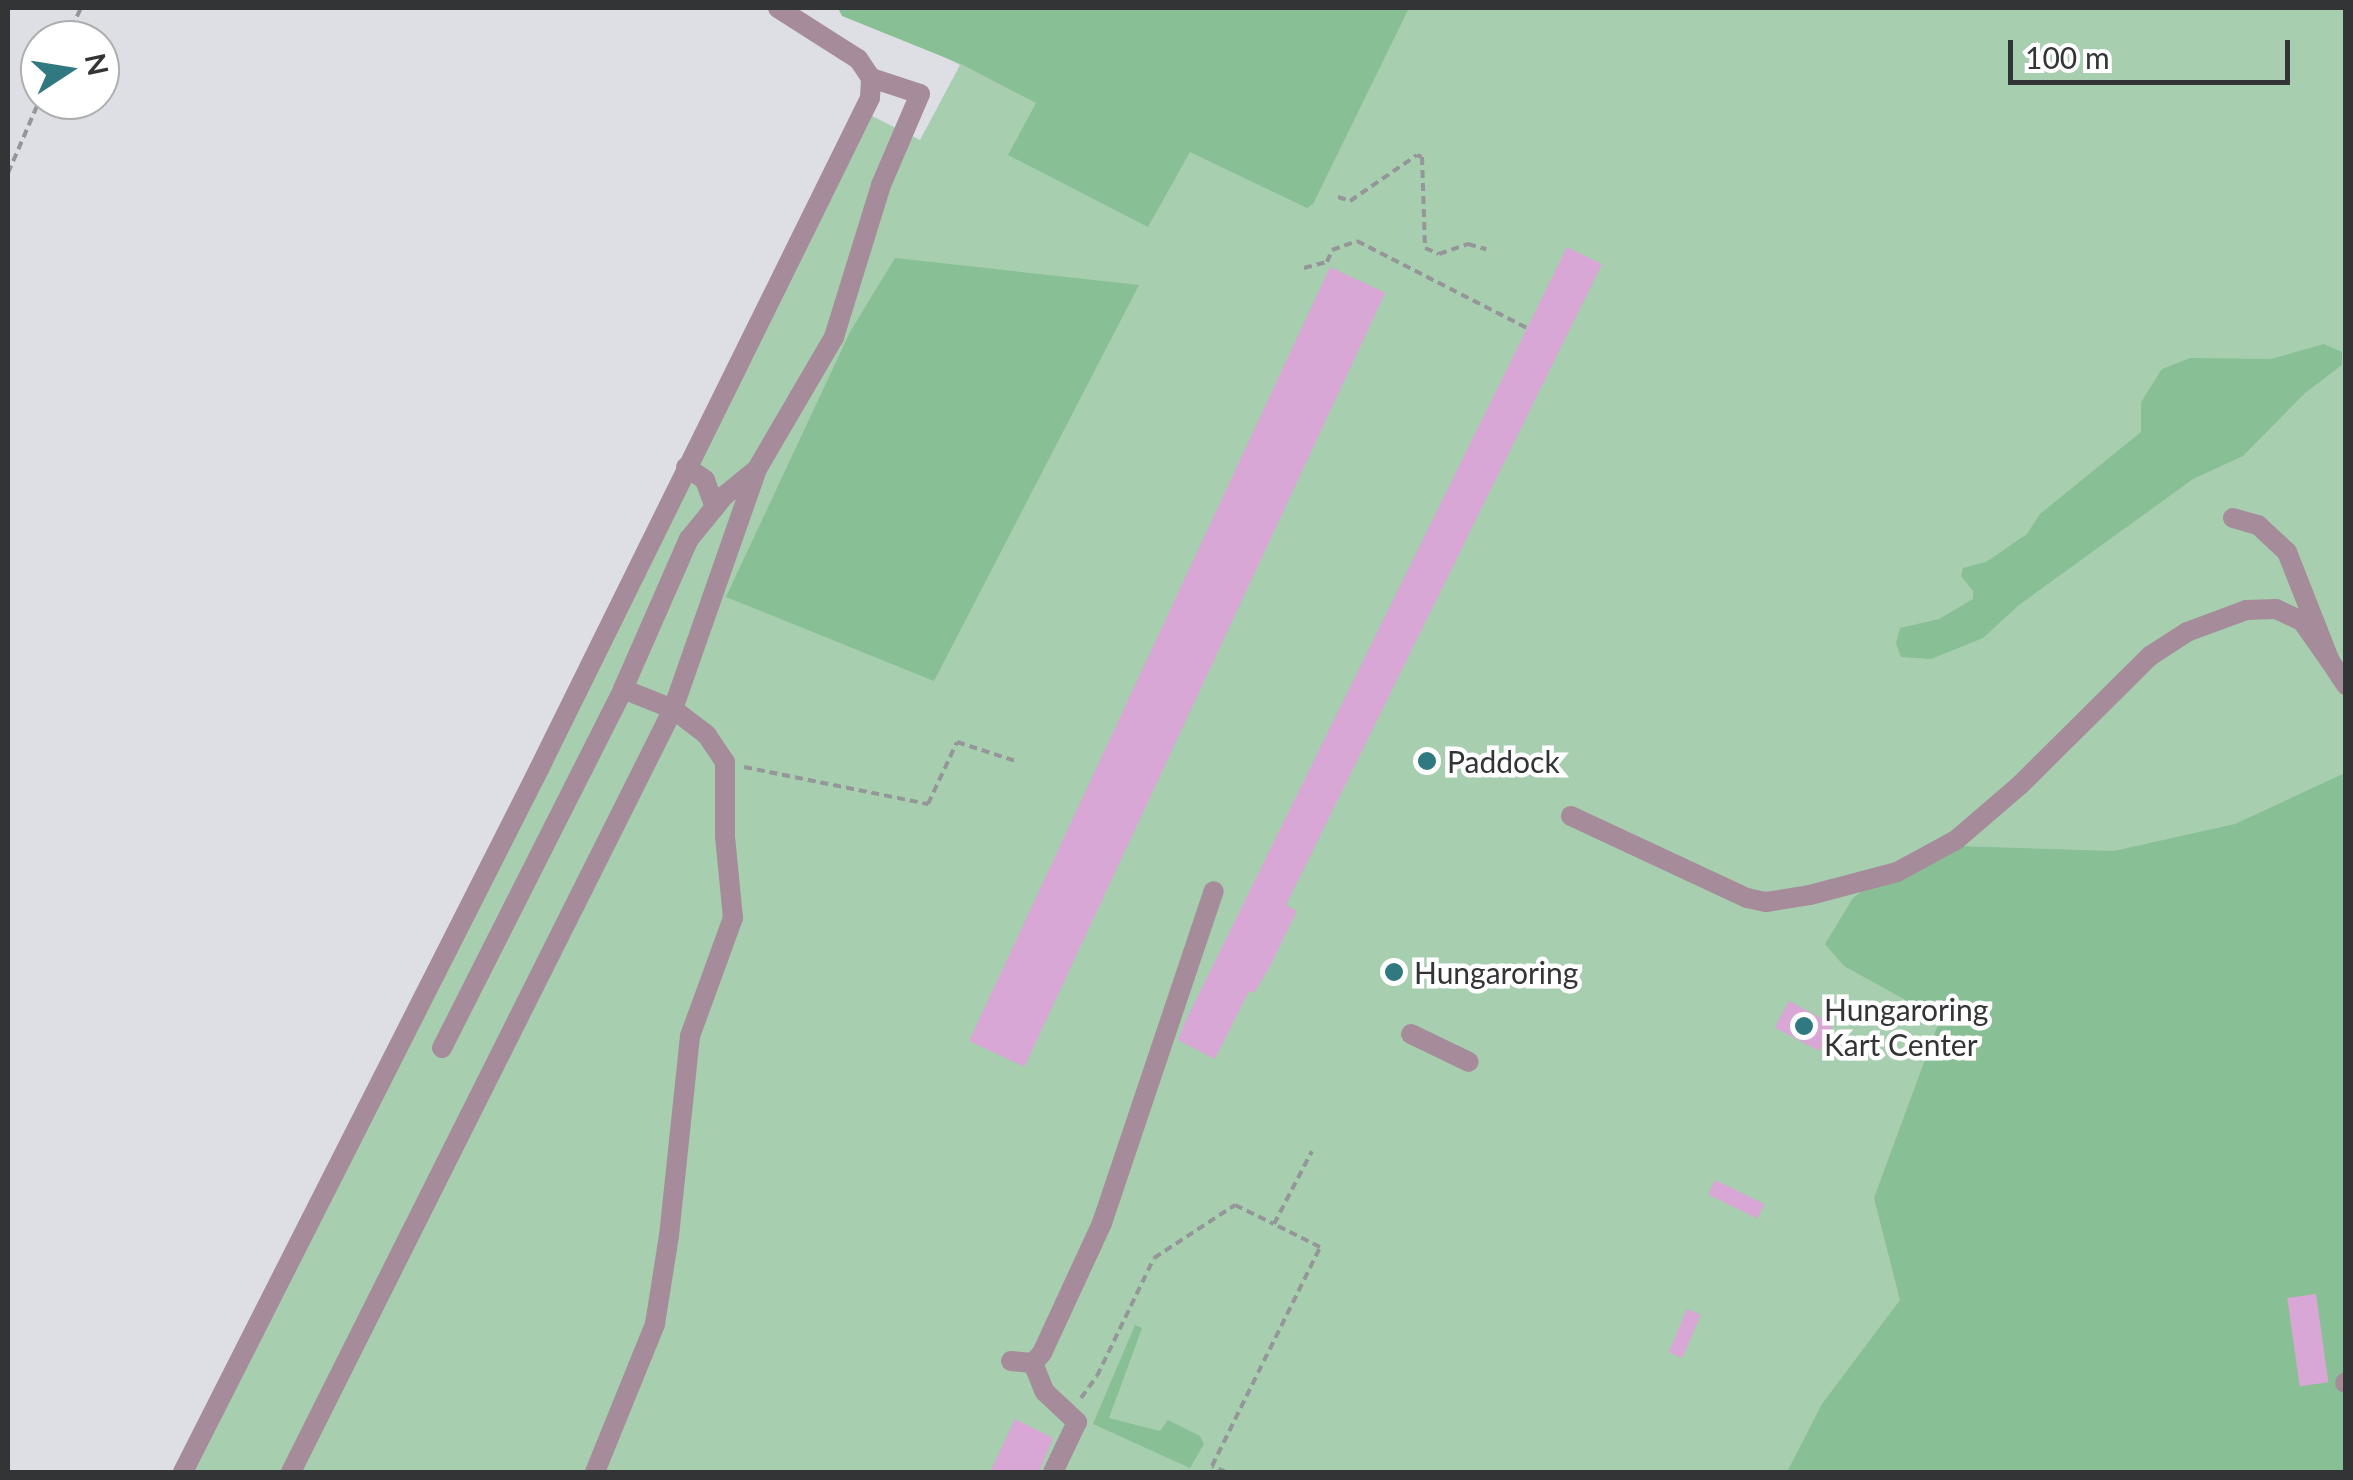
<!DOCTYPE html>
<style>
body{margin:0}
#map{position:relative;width:2353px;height:1480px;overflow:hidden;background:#dedfe5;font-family:Lato,sans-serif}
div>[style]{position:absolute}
.green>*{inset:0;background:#a7ceaf}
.forest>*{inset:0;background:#88bf94}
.building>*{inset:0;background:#d9a7d5;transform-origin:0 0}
.path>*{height:4px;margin-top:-2px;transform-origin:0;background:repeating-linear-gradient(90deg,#95969a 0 8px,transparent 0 13px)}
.minor>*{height:20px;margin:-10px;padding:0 10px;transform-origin:10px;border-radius:10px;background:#a68c9a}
.dots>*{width:28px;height:28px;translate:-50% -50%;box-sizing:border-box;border:5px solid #fff;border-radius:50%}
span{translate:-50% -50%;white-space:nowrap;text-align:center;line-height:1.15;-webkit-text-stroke:9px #fff;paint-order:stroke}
.poi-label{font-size:30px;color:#333436}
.left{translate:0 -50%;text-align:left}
.frame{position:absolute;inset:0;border:10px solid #333436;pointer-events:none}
.north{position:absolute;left:20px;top:20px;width:100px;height:100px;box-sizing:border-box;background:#fff;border:2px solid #adaeaf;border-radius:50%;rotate:78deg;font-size:28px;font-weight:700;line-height:40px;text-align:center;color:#333436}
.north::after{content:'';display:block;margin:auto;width:35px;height:45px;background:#317981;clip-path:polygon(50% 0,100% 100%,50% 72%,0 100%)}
.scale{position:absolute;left:2008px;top:40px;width:282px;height:45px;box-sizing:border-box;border:5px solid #333436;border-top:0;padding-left:12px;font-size:30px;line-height:35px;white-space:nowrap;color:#333436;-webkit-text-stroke:8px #fff;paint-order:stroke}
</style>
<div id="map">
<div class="green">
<div style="clip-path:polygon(846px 8px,2345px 8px,2345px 1472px,193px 1472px,872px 116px,920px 140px,960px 65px)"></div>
</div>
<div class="forest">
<div style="clip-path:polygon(838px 8px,1409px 8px,1313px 204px,1307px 208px,1190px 152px,1148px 227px,1008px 155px,1036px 103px,961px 64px,842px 16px)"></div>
<div style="clip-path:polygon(895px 258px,1139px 285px,934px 681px,726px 597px,850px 332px)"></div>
<div style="clip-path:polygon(2324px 344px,2342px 352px,2342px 365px,2305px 393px,2243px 456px,2193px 479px,2019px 605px,1983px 638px,1931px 659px,1901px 657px,1896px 643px,1900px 628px,1939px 619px,1973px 599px,1973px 591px,1961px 576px,1963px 568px,1986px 562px,2027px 534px,2040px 514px,2141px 432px,2141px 402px,2162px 369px,2190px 358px,2271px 359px)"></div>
<div style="clip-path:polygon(2345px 773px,2345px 1472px,1787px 1472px,1822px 1404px,1900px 1300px,1874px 1198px,1940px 1019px,1844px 966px,1825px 944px,1853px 898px,1926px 845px,2114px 851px,2235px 824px)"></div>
<div style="clip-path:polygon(1135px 1325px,1142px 1328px,1109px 1418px,1160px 1431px,1168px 1420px,1200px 1436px,1204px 1444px,1190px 1468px,1093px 1424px)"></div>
</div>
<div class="building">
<div style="clip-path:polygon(1567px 247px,1602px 264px,1286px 905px,1297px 911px,1267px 972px,1254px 993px,1249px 991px,1215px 1059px,1178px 1040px,1184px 1024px)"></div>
<div style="left:1330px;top:267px;width:61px;height:854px;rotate:25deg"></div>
<div style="left:1789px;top:1001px;width:50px;height:30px;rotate:28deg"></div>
<div style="left:1715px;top:1180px;width:55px;height:16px;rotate:26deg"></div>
<div style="left:2316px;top:1294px;width:89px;height:29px;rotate:82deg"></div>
<div style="left:1687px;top:1309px;width:15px;height:47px;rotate:23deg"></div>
<div style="clip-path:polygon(1015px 1419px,1053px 1438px,1039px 1472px,990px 1472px)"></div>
</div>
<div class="path">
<div style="left:66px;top:40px;width:35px;rotate:-65deg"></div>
<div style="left:8px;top:173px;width:81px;rotate:-66.6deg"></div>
<div style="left:1338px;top:197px;width:13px;rotate:18deg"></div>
<div style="left:1350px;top:201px;width:81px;rotate:-34.5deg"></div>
<div style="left:1417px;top:155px;width:5px;rotate:22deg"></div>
<div style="left:1422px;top:157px;width:91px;rotate:88.1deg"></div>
<div style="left:1425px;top:248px;width:15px;rotate:23deg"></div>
<div style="left:1439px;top:254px;width:31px;rotate:-19deg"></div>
<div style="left:1468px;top:244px;width:19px;rotate:16deg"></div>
<div style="left:1304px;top:268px;width:24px;rotate:-15deg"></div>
<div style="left:1327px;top:262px;width:13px;rotate:-67deg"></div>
<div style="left:1332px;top:250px;width:27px;rotate:-20deg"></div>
<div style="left:1357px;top:241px;width:191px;rotate:27.1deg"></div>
<div style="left:744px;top:767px;width:188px;rotate:11.4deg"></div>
<div style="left:928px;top:804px;width:68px;rotate:-64.9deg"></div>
<div style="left:957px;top:742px;width:62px;rotate:17.9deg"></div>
<div style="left:1081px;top:1398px;width:27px;rotate:-54deg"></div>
<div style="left:1097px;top:1376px;width:131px;rotate:-64.2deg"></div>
<div style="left:1154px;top:1258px;width:97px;rotate:-33.2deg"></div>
<div style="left:1235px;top:1205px;width:43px;rotate:26deg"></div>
<div style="left:1226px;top:1472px;width:15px;rotate:-157deg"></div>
<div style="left:1212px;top:1466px;width:244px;rotate:-63.7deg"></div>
<div style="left:1320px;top:1247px;width:51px;rotate:-153.4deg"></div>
<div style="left:1274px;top:1224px;width:82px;rotate:-62.5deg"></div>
</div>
<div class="minor">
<div style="left:686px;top:467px;width:23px;rotate:34deg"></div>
<div style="left:705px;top:480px;width:29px;rotate:70deg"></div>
<div style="left:2233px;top:518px;width:26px;rotate:16deg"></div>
<div style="left:2258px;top:525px;width:40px;rotate:43deg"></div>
<div style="left:2287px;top:552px;width:117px;rotate:68.5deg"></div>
<div style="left:2330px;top:661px;width:29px;rotate:56deg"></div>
<div style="left:1571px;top:816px;width:194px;rotate:25deg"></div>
<div style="left:1747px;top:898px;width:19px;rotate:12deg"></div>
<div style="left:1766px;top:902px;width:45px;rotate:-9deg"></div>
<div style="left:1810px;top:895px;width:90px;rotate:-14.8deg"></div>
<div style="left:1897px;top:872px;width:67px;rotate:-28.5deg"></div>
<div style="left:1956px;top:840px;width:84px;rotate:-40.7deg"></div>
<div style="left:2020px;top:785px;width:183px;rotate:-44.8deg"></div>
<div style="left:2150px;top:656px;width:44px;rotate:-33deg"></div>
<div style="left:2187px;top:632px;width:63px;rotate:-20.4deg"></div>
<div style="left:2246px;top:610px;width:30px;rotate:-2deg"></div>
<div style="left:2276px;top:609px;width:29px;rotate:25deg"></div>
<div style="left:2302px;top:621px;width:49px;rotate:55deg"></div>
<div style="left:1411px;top:1034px;width:64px;rotate:25.8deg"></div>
<div style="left:442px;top:1048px;width:402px;rotate:-63.2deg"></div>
<div style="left:623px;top:689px;width:164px;rotate:-66.3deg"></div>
<div style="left:689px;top:539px;width:55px;rotate:-50.9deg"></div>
<div style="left:724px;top:496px;width:40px;rotate:-39deg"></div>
<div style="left:1011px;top:1361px;width:22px;rotate:5deg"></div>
<div style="left:1033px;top:1363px;width:13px;rotate:-48deg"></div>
<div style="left:1042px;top:1353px;width:143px;rotate:-65.2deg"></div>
<div style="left:1102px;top:1223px;width:350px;rotate:-71.4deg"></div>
<div style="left:1033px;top:1363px;width:31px;rotate:68deg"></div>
<div style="left:1045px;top:1392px;width:44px;rotate:43.2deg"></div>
<div style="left:1077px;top:1422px;width:55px;rotate:115.6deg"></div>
<div style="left:2345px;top:1383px;width:1px;rotate:-45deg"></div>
<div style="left:183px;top:1472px;width:788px;rotate:-63.14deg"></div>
<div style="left:539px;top:769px;width:748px;rotate:-63.74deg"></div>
<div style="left:870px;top:98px;width:20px;rotate:-87deg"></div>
<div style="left:871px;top:78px;width:23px;rotate:-124deg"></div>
<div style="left:858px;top:59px;width:95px;rotate:-147.5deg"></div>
<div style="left:291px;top:1472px;width:853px;rotate:-63.4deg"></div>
<div style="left:673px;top:709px;width:254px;rotate:-70.7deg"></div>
<div style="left:757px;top:469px;width:153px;rotate:-59.7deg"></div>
<div style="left:834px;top:337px;width:159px;rotate:-72.8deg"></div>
<div style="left:881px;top:185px;width:99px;rotate:-66.8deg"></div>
<div style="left:920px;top:94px;width:52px;rotate:-161.9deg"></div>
<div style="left:595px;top:1472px;width:160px;rotate:-67.9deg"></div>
<div style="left:655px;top:1324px;width:89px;rotate:-81deg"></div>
<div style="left:669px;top:1236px;width:201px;rotate:-84deg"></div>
<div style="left:690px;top:1036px;width:126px;rotate:-70deg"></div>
<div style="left:733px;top:918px;width:82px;rotate:-95.6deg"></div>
<div style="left:725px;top:836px;width:74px;rotate:-90deg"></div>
<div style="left:725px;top:762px;width:32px;rotate:-124deg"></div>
<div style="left:707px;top:735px;width:43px;rotate:-142.6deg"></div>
<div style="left:673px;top:709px;width:54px;rotate:-158.2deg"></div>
</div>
<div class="dots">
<div style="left:1427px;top:761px;background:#317981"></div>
<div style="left:1394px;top:972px;background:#317981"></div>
<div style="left:1804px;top:1026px;background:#317981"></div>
</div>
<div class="poi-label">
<span class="left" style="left:1447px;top:761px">Paddock</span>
<span class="left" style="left:1414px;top:972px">Hungaroring</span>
<span class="left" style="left:1824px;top:1026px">Hungaroring<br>Kart Center</span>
</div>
<div class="frame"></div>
<div class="north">N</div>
<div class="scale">100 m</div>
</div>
